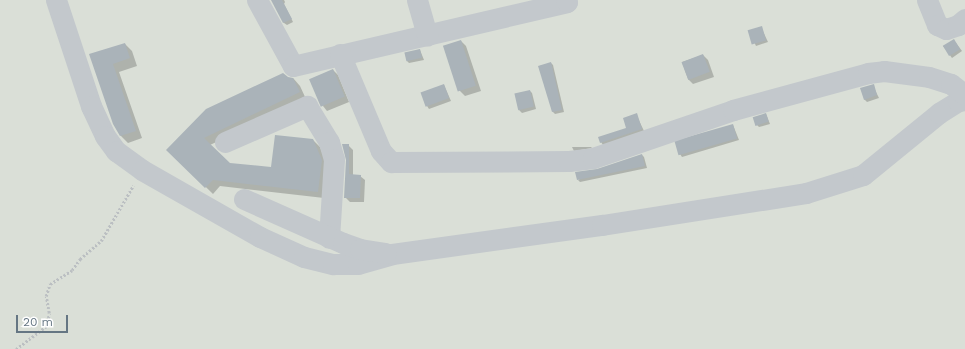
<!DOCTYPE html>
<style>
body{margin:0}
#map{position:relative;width:965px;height:349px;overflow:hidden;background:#fafaf8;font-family:"Work Sans",sans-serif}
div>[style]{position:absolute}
.green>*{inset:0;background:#dadfd7;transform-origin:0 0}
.shadow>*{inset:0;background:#0003}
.building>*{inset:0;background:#aab3b9;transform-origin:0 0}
.path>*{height:2.5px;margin-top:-1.25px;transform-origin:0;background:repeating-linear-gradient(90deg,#bbbfc2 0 2px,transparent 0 4px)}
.minor>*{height:21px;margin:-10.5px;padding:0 10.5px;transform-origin:10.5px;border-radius:10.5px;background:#c3c8cc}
span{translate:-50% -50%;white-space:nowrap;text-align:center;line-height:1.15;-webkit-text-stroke:4px #fff;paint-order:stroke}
.scale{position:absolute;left:16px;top:315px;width:52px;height:18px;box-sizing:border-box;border:2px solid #657683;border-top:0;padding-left:5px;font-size:12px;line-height:14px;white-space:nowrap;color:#657683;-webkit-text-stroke:3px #fff;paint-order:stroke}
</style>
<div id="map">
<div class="green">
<div style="left:0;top:0;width:965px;height:349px"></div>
</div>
<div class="shadow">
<div style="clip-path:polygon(272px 0,284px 0,285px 2px,284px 4px,293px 22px,287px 25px,284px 23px)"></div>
<div style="clip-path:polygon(761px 27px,768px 42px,756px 46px,749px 31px)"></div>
<div style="clip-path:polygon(461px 41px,466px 46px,481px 91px,465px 96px,460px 91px)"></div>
<div style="clip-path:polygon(956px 43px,962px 51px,952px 58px,943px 46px)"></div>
<div style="clip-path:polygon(125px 44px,132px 51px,137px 66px,119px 72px,142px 138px,128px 143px,121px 136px,90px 55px)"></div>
<div style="clip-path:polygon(420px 50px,424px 60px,409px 63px,407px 61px)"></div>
<div style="clip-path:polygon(703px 55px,708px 60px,714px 77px,693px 84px,688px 79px,682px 62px)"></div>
<div style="clip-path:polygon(551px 63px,553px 65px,564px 112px,555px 114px,553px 112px,540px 66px)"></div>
<div style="clip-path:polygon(333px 70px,338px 75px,349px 102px,327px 111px,323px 106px)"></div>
<div style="clip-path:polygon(287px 78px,293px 78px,300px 86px,306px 99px,210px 145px,229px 164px,272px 168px,313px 140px,320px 147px,328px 168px,324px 198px,220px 186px,213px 194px,168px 150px)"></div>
<div style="clip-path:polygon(444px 85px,451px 101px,429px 109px,427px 106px)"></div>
<div style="clip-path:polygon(873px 86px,879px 98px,867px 102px,864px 99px)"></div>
<div style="clip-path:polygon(530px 91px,532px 93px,536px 109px,522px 113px,519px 110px)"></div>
<div style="clip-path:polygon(636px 114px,644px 131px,603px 145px,601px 142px,628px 128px)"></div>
<div style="clip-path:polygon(766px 114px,770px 124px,759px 127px,757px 125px)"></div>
<div style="clip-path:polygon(733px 125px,739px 140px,682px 157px,680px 154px)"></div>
<div style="clip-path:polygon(348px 145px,353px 150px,353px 175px,360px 176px,365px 180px,364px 202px,350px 202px,345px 197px)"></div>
<div style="clip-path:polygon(572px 147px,591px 147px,592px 148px,574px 151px)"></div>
<div style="clip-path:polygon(642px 155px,644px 157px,647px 168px,580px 182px,578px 180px,597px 170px)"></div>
</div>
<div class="building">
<div style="clip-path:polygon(271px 0,282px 0,292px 19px,283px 23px)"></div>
<div style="left:762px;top:26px;width:15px;height:15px;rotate:74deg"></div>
<div style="left:954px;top:39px;width:12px;height:13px;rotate:59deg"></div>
<div style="left:461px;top:40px;width:48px;height:19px;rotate:72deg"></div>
<div style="clip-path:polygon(125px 43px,130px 58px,113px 64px,136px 131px,120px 136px,113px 124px,89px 54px)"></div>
<div style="left:420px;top:49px;width:9px;height:16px;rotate:77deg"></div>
<div style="left:703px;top:54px;width:19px;height:23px;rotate:69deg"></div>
<div style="clip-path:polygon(551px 62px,562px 110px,552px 112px,538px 66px)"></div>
<div style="left:333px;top:69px;width:30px;height:26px;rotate:67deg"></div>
<div style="clip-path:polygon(283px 73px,288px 77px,293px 78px,300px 92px,204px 138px,230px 163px,271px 167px,275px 135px,313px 139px,322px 160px,318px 192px,213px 180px,205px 188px,166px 150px,206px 109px)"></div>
<div style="left:444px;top:84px;width:15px;height:25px;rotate:70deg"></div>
<div style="clip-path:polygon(874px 84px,877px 95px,864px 100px,860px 88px)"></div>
<div style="left:530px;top:90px;width:17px;height:16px;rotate:77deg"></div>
<div style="clip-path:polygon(637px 113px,642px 129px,600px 143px,598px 137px,626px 128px,623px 118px)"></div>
<div style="left:766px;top:113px;width:9px;height:14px;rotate:72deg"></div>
<div style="left:733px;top:124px;width:15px;height:61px;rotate:74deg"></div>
<div style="clip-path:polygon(342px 144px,349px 144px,349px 174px,361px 175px,360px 198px,344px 198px,346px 160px)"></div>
<div style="clip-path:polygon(642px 154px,645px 166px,577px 180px,575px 172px,597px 169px)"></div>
</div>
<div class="path">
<div style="left:16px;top:349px;width:39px;rotate:-37deg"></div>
<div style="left:47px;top:326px;width:13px;rotate:-81deg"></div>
<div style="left:49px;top:313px;width:17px;rotate:-100deg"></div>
<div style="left:46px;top:296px;width:13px;rotate:-72deg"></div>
<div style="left:50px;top:284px;width:26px;rotate:-32deg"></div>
<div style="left:72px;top:270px;width:14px;rotate:-54deg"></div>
<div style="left:80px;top:259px;width:28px;rotate:-41deg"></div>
<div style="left:101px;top:241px;width:64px;rotate:-59.8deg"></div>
</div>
<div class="minor">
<div style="left:56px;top:0;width:112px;rotate:71.7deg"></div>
<div style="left:91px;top:106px;width:33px;rotate:65deg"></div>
<div style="left:105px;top:136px;width:19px;rotate:54deg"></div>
<div style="left:116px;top:151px;width:32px;rotate:36deg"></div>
<div style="left:142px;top:170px;width:136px;rotate:29.6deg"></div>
<div style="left:260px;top:237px;width:48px;rotate:24.4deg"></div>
<div style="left:304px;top:257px;width:30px;rotate:14deg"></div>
<div style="left:333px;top:264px;width:25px"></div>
<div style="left:358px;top:264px;width:35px;rotate:-16deg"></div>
<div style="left:392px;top:254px;width:212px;rotate:-7.9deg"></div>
<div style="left:602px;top:225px;width:206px;rotate:-8.9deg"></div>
<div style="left:806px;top:193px;width:60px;rotate:-17.5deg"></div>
<div style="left:863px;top:175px;width:98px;rotate:-39.2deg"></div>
<div style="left:939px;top:113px;width:22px;rotate:-32deg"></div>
<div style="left:958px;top:101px;width:7px;rotate:-8deg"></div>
<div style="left:257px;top:0;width:75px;rotate:61.4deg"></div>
<div style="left:293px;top:66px;width:281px;rotate:-13.1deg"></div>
<div style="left:567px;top:2px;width:2px;rotate:-117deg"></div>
<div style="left:417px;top:0;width:37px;rotate:74deg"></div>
<div style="left:927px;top:0;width:27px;rotate:68deg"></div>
<div style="left:937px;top:25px;width:10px;rotate:24deg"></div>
<div style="left:946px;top:29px;width:13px;rotate:-18deg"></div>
<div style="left:958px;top:25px;width:9px;rotate:-41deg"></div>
<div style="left:340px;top:54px;width:105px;rotate:67.1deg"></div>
<div style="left:381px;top:151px;width:15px;rotate:48deg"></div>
<div style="left:391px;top:162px;width:178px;rotate:-0.3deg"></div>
<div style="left:569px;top:161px;width:24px;rotate:-7deg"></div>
<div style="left:593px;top:158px;width:148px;rotate:-18.9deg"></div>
<div style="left:733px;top:110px;width:140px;rotate:-15.3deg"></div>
<div style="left:868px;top:73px;width:16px;rotate:-7deg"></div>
<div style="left:884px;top:71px;width:45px;rotate:7.6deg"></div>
<div style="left:929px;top:77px;width:23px;rotate:18deg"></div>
<div style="left:951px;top:84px;width:18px;rotate:38deg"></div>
<div style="left:225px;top:142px;width:90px;rotate:-23.7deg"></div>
<div style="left:307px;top:106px;width:42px;rotate:58.6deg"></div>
<div style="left:329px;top:142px;width:18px;rotate:74deg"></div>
<div style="left:334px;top:159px;width:79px;rotate:93.6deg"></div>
<div style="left:244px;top:199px;width:108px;rotate:24deg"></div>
<div style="left:343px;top:243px;width:18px;rotate:19deg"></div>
<div style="left:360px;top:249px;width:26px;rotate:9deg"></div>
</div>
<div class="scale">20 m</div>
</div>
